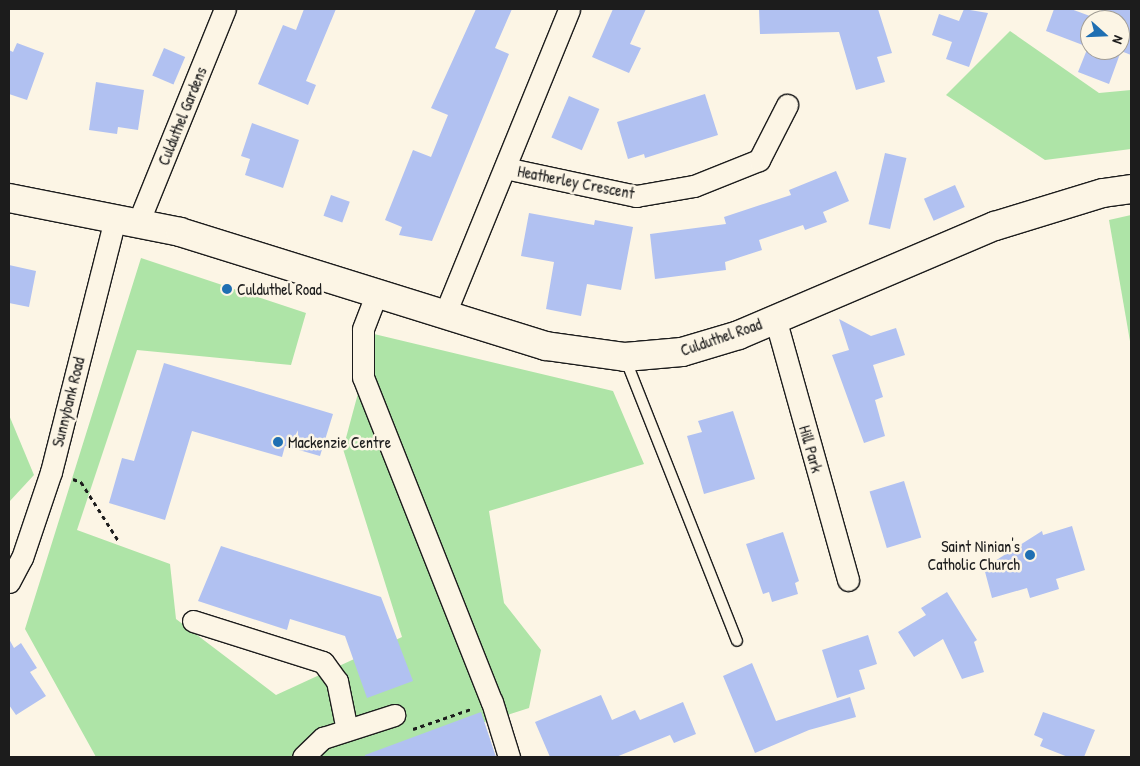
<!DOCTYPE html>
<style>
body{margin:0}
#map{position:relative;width:1140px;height:766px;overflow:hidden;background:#fcf5e5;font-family:"Patrick Hand",sans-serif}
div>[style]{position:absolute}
.green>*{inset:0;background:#aee4a7}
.building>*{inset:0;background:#b1c1f1;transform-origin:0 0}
.path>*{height:3px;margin-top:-1.5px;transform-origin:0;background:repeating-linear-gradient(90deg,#1c1c1c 0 4px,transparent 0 8px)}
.roads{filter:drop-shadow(1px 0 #1c1c1c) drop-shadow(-1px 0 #1c1c1c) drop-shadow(0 1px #1c1c1c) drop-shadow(0 -1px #1c1c1c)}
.lane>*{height:10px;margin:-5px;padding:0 5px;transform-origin:5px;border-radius:5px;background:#fcf5e5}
.street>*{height:21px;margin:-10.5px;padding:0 10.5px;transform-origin:10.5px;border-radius:10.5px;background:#fcf5e5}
.secondary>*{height:28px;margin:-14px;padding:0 14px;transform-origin:14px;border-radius:14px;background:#fcf5e5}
.dots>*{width:14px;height:14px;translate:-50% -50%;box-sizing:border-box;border:2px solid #fcf5e5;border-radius:50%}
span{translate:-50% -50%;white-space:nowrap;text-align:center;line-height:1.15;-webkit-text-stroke:5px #fcf5e5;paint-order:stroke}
.street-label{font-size:16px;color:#1c1c1c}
.poi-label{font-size:16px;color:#1c1c1c}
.left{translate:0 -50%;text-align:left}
.right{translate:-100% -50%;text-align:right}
.frame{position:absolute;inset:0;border:10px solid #1c1c1c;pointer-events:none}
.north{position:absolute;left:1080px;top:10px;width:50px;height:50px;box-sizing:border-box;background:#fcf5e5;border:1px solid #a29e95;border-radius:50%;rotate:110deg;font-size:14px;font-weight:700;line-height:20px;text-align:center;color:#1c1c1c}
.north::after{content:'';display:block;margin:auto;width:18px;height:22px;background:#1f6fb2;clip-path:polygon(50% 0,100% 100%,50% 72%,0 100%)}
</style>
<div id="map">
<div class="green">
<div style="clip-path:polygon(1010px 31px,1099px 93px,1131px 90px,1131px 149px,1045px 160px,946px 95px)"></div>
<div style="clip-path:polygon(1131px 215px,1131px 347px,1109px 220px)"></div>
<div style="clip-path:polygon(141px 258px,306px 313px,291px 365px,137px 350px,77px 530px,170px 564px,176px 619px,276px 695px,402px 637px,343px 449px,374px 334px,613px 391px,644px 464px,489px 511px,504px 603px,541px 650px,529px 708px,374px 757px,96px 757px,25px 629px)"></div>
<div style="clip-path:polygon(9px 415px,34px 475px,9px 502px)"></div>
</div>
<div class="building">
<div style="clip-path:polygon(304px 9px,336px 9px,306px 81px,316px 85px,308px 105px,258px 84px,283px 25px,296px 30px)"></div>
<div style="clip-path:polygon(476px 9px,512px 9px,495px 48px,509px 54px,432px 241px,399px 235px,402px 227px,385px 220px,413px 150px,431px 157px,448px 115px,431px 108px)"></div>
<div style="clip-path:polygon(613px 9px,646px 9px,630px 44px,641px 48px,629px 73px,592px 57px)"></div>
<div style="clip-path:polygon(759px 9px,878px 9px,892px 53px,877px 57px,885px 82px,856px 90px,839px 32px,760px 34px)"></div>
<div style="clip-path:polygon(964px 9px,988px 13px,969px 67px,946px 59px,952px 42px,932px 35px,939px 14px,959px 21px)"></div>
<div style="clip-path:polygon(evenodd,1054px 9px,1071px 9px,1098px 19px,1102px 9px,1131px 9px,1131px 55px,1121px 51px,1109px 84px,1078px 72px,1088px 47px,1046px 31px,1054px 9px,1090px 20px,1120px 20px,1120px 50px,1090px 50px,1090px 20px)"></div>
<div style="clip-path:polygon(17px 43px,44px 53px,27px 100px,9px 94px,9px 50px,13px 52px)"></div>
<div style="left:164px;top:48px;width:23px;height:30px;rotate:23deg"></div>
<div style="clip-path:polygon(96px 82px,144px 90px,138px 130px,118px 127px,117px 134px,89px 130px)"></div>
<div style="clip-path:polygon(705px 94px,718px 135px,645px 158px,644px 154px,628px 159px,617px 122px)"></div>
<div style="left:569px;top:96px;width:33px;height:45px;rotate:23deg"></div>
<div style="clip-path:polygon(252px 123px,299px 140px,283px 188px,245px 175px,250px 159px,241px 156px)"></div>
<div style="left:885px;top:153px;width:22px;height:73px;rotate:13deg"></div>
<div style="clip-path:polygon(836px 171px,849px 201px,823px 212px,827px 222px,805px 230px,803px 225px,759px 240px,762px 250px,725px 262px,726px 270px,655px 279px,650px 234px,726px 224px,724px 217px,791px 195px,789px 190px)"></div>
<div style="left:955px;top:185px;width:24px;height:34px;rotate:66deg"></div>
<div style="left:331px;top:195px;width:20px;height:22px;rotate:20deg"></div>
<div style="clip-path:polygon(529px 213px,594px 225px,595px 220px,633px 227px,621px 290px,587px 284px,581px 316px,546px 309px,554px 262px,521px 256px)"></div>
<div style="clip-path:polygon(9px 265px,36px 271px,29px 307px,9px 303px)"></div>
<div style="clip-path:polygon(839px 319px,871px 336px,896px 328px,905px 355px,873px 365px,883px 397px,875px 400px,885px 436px,864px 443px,832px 355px,849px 350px)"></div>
<div style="clip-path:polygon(164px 363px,333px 414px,320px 456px,285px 446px,282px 457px,192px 431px,165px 520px,109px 503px,122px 458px,134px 461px)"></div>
<div style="clip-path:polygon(733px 411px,755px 479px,704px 494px,687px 436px,702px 432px,698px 421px)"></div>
<div style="left:904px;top:481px;width:59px;height:36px;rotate:73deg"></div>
<div style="clip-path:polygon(1072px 526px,1085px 570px,1056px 579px,1059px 589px,1030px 598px,1027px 588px,992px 598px,984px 568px,1042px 531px,1043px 535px)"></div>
<div style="clip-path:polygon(783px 532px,799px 581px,795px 583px,798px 594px,772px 602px,769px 592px,763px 594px,746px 544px)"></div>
<div style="clip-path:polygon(221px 546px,381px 597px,413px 681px,367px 698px,345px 636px,290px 619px,287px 630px,198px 601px)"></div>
<div style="clip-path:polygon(947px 592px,977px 640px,974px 642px,984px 672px,962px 679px,943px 639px,914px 657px,898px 632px,926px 615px,921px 608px)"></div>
<div style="clip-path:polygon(868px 635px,877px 664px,859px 670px,865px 689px,837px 698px,822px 650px)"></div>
<div style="clip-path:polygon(9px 639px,14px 648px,21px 643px,37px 668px,30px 672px,46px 696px,16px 715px,9px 705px)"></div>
<div style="clip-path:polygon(752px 663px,776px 721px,850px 697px,856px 717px,809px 730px,755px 753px,723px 676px)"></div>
<div style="clip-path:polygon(601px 695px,612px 720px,635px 710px,640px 720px,683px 702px,696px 734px,674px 743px,670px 735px,616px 757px,550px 757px,535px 722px)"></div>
<div style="clip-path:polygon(481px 712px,496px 757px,365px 757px,365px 755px)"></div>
<div style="clip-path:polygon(1043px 712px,1095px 730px,1084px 757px,1068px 757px,1040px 746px,1043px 739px,1034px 735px)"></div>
</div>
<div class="path">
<div style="left:73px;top:479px;width:9px;rotate:21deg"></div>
<div style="left:81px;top:482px;width:69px;rotate:57.5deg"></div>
<div style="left:413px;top:729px;width:61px;rotate:-19deg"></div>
</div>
<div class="roads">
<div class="lane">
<div style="left:625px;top:358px;width:304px;rotate:68.4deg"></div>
</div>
<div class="street">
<div style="left:505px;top:168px;width:134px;rotate:12.1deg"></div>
<div style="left:636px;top:196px;width:59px;rotate:-9.8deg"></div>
<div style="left:694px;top:186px;width:70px;rotate:-21.8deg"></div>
<div style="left:759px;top:160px;width:62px;rotate:-63deg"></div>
<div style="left:138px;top:223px;width:231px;rotate:-67.9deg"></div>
<div style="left:376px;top:295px;width:36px;rotate:111deg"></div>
<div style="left:363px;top:329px;width:48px;rotate:90deg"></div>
<div style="left:363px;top:377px;width:350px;rotate:68.4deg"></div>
<div style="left:492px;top:702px;width:58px;rotate:72.8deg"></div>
<div style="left:444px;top:316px;width:331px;rotate:-67.8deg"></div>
<div style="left:775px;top:318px;width:272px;rotate:74.4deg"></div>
<div style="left:9px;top:582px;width:27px;rotate:-62deg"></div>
<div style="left:22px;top:558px;width:91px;rotate:-71.4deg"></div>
<div style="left:51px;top:472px;width:261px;rotate:-75.8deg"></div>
<div style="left:193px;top:621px;width:136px;rotate:17.5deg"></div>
<div style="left:323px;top:662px;width:24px;rotate:54deg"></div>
<div style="left:337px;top:681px;width:50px;rotate:78.5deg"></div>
<div style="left:303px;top:757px;width:28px;rotate:-44deg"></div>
<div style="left:323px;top:738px;width:75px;rotate:-17.9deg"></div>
</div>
<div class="secondary">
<div style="left:9px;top:198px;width:174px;rotate:11.2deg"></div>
<div style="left:180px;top:232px;width:383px;rotate:17.3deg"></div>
<div style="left:546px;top:346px;width:80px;rotate:7.9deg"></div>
<div style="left:625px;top:357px;width:57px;rotate:-5deg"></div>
<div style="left:682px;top:352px;width:59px;rotate:-16.6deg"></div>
<div style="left:739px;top:335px;width:278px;rotate:-23.1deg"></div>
<div style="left:995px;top:226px;width:113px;rotate:-17deg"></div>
<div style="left:1103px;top:193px;width:28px;rotate:-8deg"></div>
</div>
</div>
<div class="dots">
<div style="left:227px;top:289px;background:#1f6fb2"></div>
<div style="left:278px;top:442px;background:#1f6fb2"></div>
<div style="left:1030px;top:555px;background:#1f6fb2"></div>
</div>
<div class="street-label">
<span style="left:182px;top:116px;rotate:-68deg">Culduthel Gardens</span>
<span style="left:576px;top:182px;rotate:11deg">Heatherley Crescent</span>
<span style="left:721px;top:337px;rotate:-19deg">Culduthel Road</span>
<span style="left:68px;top:402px;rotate:-76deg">Sunnybank Road</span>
<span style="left:811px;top:449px;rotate:74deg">Hill Park</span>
</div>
<div class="poi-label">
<span class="left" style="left:237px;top:289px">Culduthel Road</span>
<span class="left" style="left:288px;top:442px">Mackenzie Centre</span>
<span class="right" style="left:1020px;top:555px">Saint Ninian's<br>Catholic Church</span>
</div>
<div class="frame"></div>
<div class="north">N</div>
</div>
